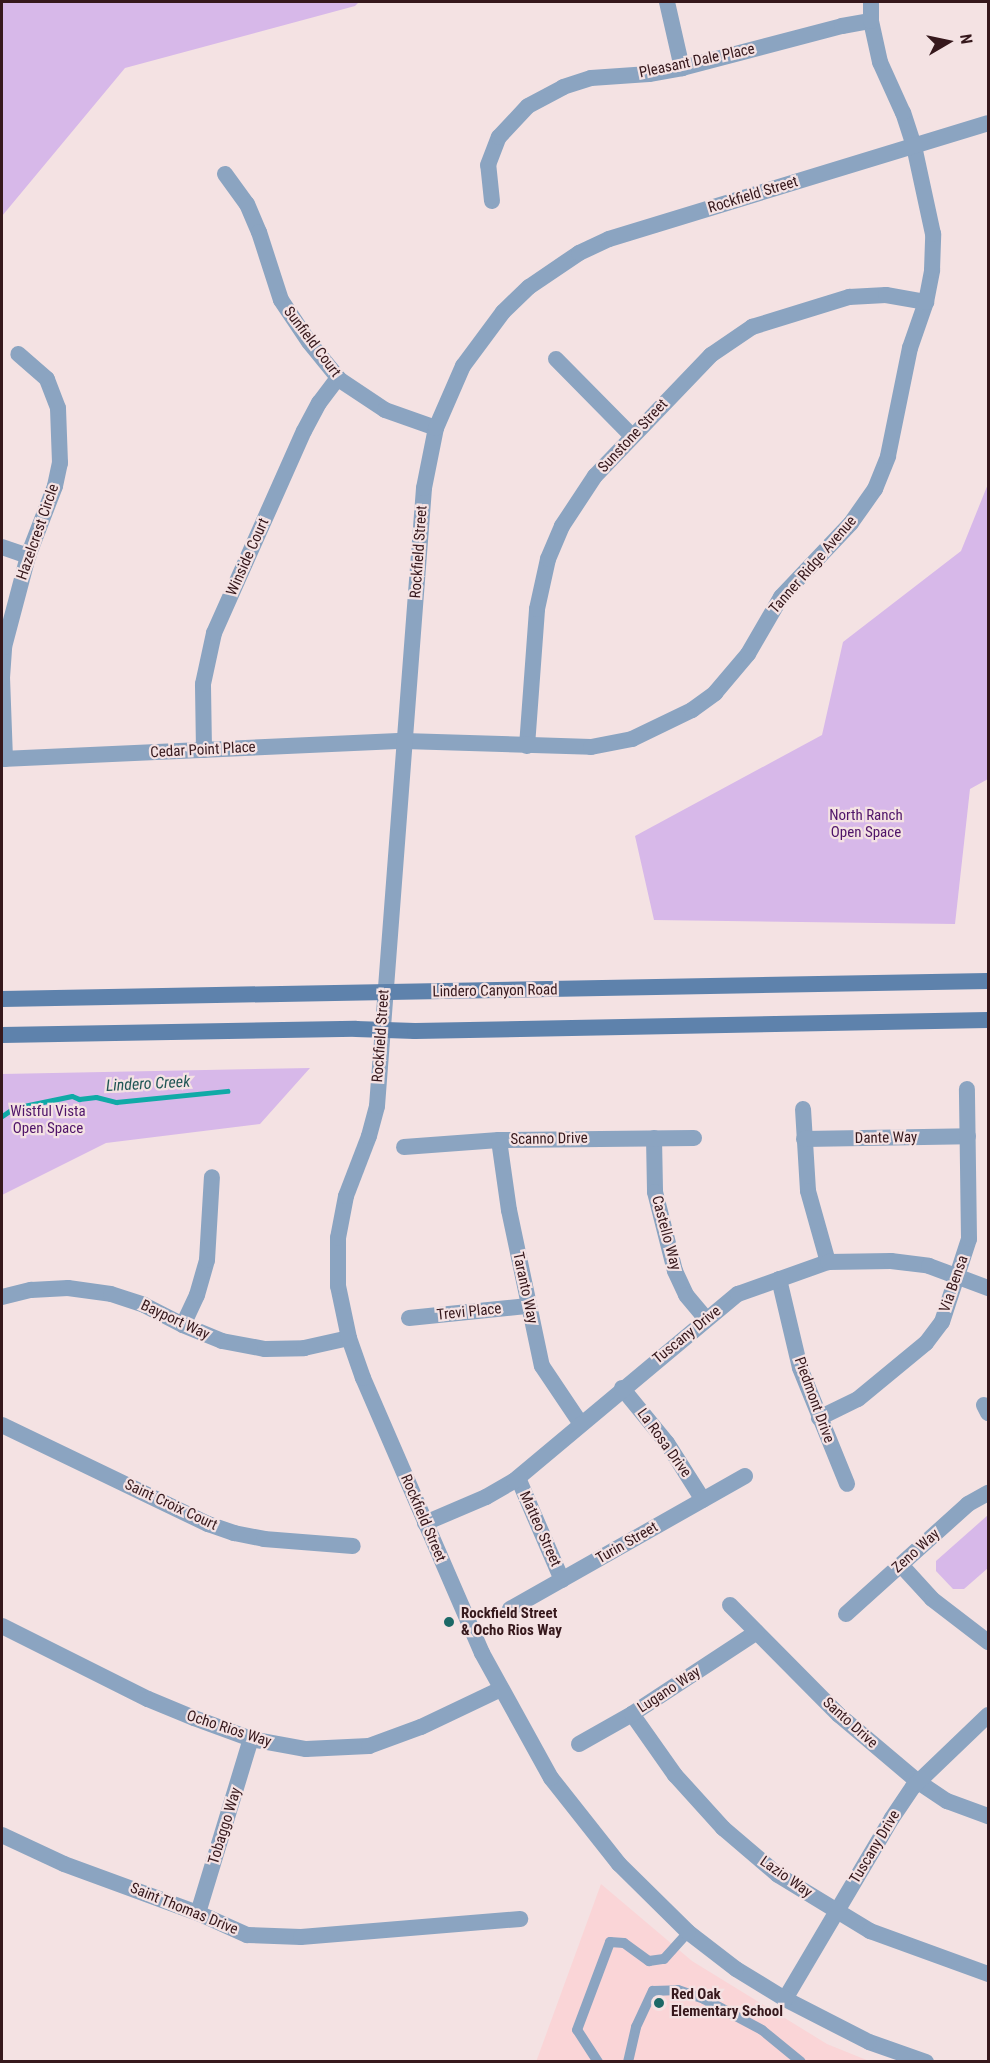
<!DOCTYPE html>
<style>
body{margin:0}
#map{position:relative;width:990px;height:2063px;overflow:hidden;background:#f4e2e3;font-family:"Roboto Condensed",sans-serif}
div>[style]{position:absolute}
.built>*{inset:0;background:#fad5d7}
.green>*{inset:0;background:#d7b8e9}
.stream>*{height:5px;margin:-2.5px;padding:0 2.5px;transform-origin:2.5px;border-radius:2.5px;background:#10aaa7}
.service>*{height:10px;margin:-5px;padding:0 5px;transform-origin:5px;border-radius:5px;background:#8ba4c1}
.minor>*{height:16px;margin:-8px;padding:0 8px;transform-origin:8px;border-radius:8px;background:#8ba4c1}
.secondary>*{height:16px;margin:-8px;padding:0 8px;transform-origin:8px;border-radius:8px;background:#5e82ac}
.dots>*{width:16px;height:16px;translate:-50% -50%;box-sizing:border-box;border:3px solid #f4e2e3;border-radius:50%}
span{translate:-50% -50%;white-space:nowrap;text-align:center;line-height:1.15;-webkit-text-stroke:4.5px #f4e2e3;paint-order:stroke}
.street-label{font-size:15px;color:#36181c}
.park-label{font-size:15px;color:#4f1469}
.poi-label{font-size:15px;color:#36181c;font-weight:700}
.left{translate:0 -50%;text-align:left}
.water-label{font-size:16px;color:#205655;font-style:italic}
.frame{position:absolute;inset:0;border:3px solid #36181c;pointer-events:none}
.north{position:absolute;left:918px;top:12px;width:60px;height:60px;-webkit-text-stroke:4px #f4e2e3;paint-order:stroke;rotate:81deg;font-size:16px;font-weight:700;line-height:24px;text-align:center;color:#36181c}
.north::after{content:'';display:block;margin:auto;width:21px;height:27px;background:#36181c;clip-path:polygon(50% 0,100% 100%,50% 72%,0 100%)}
</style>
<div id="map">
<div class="built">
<div style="clip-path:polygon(601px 1884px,692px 1961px,827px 2044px,869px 2061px,536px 2062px)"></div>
</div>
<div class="green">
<div style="clip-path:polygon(2px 2px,359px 2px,355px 6px,125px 68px,2px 216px)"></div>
<div style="clip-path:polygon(988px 484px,988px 779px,970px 789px,955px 924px,654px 920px,635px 836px,822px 735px,843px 642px,961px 551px)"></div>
<div style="clip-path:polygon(310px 1068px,260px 1124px,106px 1143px,2px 1195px,2px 1074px)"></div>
<div style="clip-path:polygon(988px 1515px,988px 1568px,964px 1589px,953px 1589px,936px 1571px,936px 1561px)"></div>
</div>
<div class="stream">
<div style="left:2px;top:1116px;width:14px;rotate:-34deg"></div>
<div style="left:14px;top:1108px;width:59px;rotate:-11.7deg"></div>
<div style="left:72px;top:1096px;width:8px;rotate:23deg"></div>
<div style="left:79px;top:1099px;width:17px;rotate:-7deg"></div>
<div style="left:96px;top:1097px;width:21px;rotate:14deg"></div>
<div style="left:116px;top:1102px;width:112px;rotate:-5.7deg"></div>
</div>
<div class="service">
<div style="left:598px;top:2062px;width:38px;rotate:-123deg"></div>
<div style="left:577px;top:2030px;width:94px;rotate:-69.4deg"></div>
<div style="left:610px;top:1942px;width:14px;rotate:4deg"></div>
<div style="left:624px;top:1943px;width:31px;rotate:36deg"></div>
<div style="left:649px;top:1961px;width:15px;rotate:-8deg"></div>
<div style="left:664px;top:1959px;width:36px;rotate:-48deg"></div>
<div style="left:628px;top:2062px;width:36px;rotate:-77deg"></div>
<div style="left:636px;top:2027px;width:40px;rotate:-65deg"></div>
<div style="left:653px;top:1991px;width:25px;rotate:-2deg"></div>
<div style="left:678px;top:1990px;width:28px;rotate:19deg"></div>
<div style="left:704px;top:1999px;width:66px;rotate:28.1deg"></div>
<div style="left:762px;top:2030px;width:50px;rotate:39.4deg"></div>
</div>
<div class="minor">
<div style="left:667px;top:2px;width:68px;rotate:77.2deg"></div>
<div style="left:225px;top:174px;width:37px;rotate:54deg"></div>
<div style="left:247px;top:204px;width:30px;rotate:67deg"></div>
<div style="left:259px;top:232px;width:71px;rotate:72.1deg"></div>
<div style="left:281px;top:300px;width:50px;rotate:56.3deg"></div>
<div style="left:309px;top:342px;width:49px;rotate:50.8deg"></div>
<div style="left:340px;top:380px;width:54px;rotate:33.7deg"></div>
<div style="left:385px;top:410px;width:54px;rotate:19.4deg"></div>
<div style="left:492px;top:201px;width:36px;rotate:-96deg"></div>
<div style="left:488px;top:165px;width:30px;rotate:-69deg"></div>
<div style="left:499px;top:137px;width:42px;rotate:-46.9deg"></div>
<div style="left:528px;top:106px;width:40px;rotate:-28deg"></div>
<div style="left:563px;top:87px;width:29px;rotate:-18deg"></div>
<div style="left:591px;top:78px;width:58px;rotate:-3.9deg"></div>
<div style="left:649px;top:74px;width:34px;rotate:-10deg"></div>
<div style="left:682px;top:68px;width:165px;rotate:-14.7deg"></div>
<div style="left:842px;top:26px;width:29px;rotate:-10deg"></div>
<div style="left:556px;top:359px;width:108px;rotate:45.4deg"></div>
<div style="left:2px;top:547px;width:28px;rotate:19deg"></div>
<div style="left:527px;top:746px;width:137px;rotate:-85.8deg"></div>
<div style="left:537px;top:609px;width:51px;rotate:-77.6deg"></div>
<div style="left:548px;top:559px;width:36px;rotate:-67deg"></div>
<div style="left:562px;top:526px;width:60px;rotate:-56.6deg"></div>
<div style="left:595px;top:476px;width:168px;rotate:-46.2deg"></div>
<div style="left:711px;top:355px;width:50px;rotate:-34.3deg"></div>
<div style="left:752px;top:327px;width:102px;rotate:-17.2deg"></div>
<div style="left:849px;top:297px;width:37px;rotate:-3deg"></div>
<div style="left:886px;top:295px;width:41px;rotate:9.9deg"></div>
<div style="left:204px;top:750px;width:66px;rotate:-90.9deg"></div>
<div style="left:203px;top:684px;width:52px;rotate:-77.8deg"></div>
<div style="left:214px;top:633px;width:221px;rotate:-66deg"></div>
<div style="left:304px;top:431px;width:32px;rotate:-62deg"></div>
<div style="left:319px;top:403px;width:31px;rotate:-53deg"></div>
<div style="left:2px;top:759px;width:402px;rotate:-2.6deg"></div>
<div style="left:404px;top:741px;width:187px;rotate:1.8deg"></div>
<div style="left:591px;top:747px;width:42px;rotate:-11deg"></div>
<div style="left:632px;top:739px;width:67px;rotate:-25.8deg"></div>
<div style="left:692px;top:710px;width:29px;rotate:-36deg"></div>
<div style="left:715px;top:693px;width:51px;rotate:-49.8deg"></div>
<div style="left:748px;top:654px;width:66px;rotate:-59.9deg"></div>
<div style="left:781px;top:597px;width:102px;rotate:-46.6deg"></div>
<div style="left:851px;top:523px;width:42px;rotate:-54.8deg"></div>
<div style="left:875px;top:489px;width:35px;rotate:-68deg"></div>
<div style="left:888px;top:456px;width:110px;rotate:-78.5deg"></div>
<div style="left:910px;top:348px;width:49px;rotate:-70.8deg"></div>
<div style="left:926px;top:302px;width:33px;rotate:-79deg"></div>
<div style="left:932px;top:270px;width:36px;rotate:-88deg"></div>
<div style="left:933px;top:234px;width:90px;rotate:-102.2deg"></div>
<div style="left:914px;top:146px;width:35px;rotate:-108deg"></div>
<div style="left:903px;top:113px;width:56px;rotate:-114.3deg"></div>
<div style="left:880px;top:62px;width:42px;rotate:-102.4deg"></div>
<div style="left:871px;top:21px;width:19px;rotate:-90deg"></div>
<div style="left:5px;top:759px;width:81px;rotate:-92.1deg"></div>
<div style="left:2px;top:678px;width:31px;rotate:-86deg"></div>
<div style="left:4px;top:647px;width:94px;rotate:-75.2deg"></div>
<div style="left:28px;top:556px;width:75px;rotate:-68.9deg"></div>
<div style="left:55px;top:486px;width:24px;rotate:-78deg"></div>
<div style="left:60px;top:463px;width:55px;rotate:-92.1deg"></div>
<div style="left:58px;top:408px;width:31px;rotate:-111deg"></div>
<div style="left:47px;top:379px;width:38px;rotate:-139deg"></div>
<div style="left:803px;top:1109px;width:82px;rotate:86.5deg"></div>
<div style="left:808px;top:1191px;width:74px;rotate:74.3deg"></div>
<div style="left:654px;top:1138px;width:54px;rotate:88.9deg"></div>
<div style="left:655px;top:1192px;width:81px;rotate:75.8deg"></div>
<div style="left:675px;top:1271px;width:26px;rotate:65deg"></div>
<div style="left:686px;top:1295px;width:31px;rotate:50deg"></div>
<div style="left:804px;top:1139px;width:164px;rotate:-1deg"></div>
<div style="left:499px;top:1140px;width:71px;rotate:81.9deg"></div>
<div style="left:509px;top:1210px;width:159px;rotate:78.1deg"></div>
<div style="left:542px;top:1366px;width:70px;rotate:56.1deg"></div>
<div style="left:404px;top:1147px;width:95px;rotate:-4.2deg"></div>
<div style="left:499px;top:1140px;width:195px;rotate:-0.6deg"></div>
<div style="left:779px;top:1279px;width:91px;rotate:76.7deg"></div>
<div style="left:800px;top:1368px;width:125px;rotate:67.9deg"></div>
<div style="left:2px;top:1297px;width:30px;rotate:-14deg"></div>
<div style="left:31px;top:1290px;width:37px;rotate:-3deg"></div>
<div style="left:68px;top:1288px;width:43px;rotate:7.9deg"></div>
<div style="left:111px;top:1294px;width:35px;rotate:18deg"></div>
<div style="left:144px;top:1305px;width:44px;rotate:27.1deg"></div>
<div style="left:183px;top:1325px;width:42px;rotate:22.3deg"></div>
<div style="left:222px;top:1341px;width:44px;rotate:10.5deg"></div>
<div style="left:265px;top:1349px;width:39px;rotate:-1deg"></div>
<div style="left:304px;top:1348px;width:46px;rotate:-12.5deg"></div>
<div style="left:409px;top:1318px;width:120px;rotate:-5.8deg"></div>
<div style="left:183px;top:1325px;width:33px;rotate:-65deg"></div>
<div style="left:197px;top:1295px;width:36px;rotate:-74deg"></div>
<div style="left:207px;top:1260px;width:83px;rotate:-86.6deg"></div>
<div style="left:622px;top:1388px;width:71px;rotate:50.7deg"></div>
<div style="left:667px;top:1443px;width:67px;rotate:57.7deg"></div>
<div style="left:984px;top:1405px;width:9px;rotate:63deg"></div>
<div style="left:819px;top:1418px;width:43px;rotate:-26deg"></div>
<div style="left:858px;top:1399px;width:88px;rotate:-39.5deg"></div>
<div style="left:926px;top:1343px;width:26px;rotate:-53deg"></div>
<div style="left:942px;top:1322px;width:87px;rotate:-72deg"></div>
<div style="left:969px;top:1239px;width:150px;rotate:-90.8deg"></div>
<div style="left:2px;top:1425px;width:229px;rotate:25.7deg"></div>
<div style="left:208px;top:1524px;width:28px;rotate:19deg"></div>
<div style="left:234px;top:1533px;width:31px;rotate:11deg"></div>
<div style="left:264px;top:1539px;width:89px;rotate:4.5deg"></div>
<div style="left:518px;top:1478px;width:111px;rotate:66.7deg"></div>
<div style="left:425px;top:1523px;width:66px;rotate:-23.1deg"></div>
<div style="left:486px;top:1497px;width:32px;rotate:-30deg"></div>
<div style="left:514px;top:1481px;width:292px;rotate:-39.9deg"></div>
<div style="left:738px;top:1294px;width:96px;rotate:-19.6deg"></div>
<div style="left:828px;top:1262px;width:63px;rotate:-0.9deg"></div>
<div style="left:891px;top:1261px;width:38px;rotate:7deg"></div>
<div style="left:929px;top:1266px;width:63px;rotate:20.4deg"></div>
<div style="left:901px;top:1565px;width:46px;rotate:47.6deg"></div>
<div style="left:932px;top:1599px;width:71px;rotate:37.5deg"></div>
<div style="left:730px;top:1605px;width:155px;rotate:45.3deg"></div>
<div style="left:839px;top:1715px;width:102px;rotate:40.2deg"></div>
<div style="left:917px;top:1781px;width:36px;rotate:34deg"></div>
<div style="left:947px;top:1801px;width:44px;rotate:20.1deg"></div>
<div style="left:510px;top:1609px;width:270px;rotate:-29.5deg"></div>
<div style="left:846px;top:1614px;width:164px;rotate:-42deg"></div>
<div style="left:968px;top:1504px;width:23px;rotate:-29deg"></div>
<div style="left:2px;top:1626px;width:163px;rotate:26.6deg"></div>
<div style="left:148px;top:1699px;width:50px;rotate:22.4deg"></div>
<div style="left:194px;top:1718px;width:61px;rotate:20.2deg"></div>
<div style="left:251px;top:1739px;width:56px;rotate:10.3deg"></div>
<div style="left:306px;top:1749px;width:63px;rotate:-2.7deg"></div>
<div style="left:369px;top:1746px;width:55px;rotate:-20.1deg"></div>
<div style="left:421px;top:1727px;width:89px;rotate:-25.4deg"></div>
<div style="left:632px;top:1714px;width:75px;rotate:54.8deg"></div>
<div style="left:675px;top:1775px;width:72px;rotate:47.8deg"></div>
<div style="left:723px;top:1828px;width:72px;rotate:40.5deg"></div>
<div style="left:778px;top:1875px;width:108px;rotate:31.3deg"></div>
<div style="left:870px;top:1931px;width:126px;rotate:20deg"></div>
<div style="left:579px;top:1744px;width:61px;rotate:-29.5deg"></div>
<div style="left:632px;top:1714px;width:149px;rotate:-33.3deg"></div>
<div style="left:2px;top:1835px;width:68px;rotate:25.1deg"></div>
<div style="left:64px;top:1864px;width:143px;rotate:20.1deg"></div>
<div style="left:198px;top:1913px;width:54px;rotate:24.2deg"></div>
<div style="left:247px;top:1935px;width:54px;rotate:2.1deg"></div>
<div style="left:301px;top:1937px;width:220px;rotate:-4.7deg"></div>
<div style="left:198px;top:1913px;width:182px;rotate:-73.1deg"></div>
<div style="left:785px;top:1999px;width:210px;rotate:-59.4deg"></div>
<div style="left:892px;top:1818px;width:37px;rotate:-56deg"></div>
<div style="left:913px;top:1787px;width:104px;rotate:-43.8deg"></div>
<div style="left:926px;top:2062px;width:60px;rotate:-160.7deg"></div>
<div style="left:869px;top:2042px;width:94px;rotate:-152.9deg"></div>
<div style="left:785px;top:1999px;width:57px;rotate:-148.5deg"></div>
<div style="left:736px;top:1969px;width:61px;rotate:-142.4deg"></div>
<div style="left:688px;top:1932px;width:97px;rotate:-135.4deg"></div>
<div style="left:619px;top:1864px;width:110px;rotate:-128.3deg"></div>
<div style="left:551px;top:1778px;width:143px;rotate:-118.9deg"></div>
<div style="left:482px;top:1653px;width:300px;rotate:-113.4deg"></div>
<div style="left:363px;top:1378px;width:42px;rotate:-109.3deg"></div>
<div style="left:349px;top:1338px;width:53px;rotate:-101.9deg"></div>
<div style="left:338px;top:1286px;width:48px;rotate:-90deg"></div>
<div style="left:338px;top:1238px;width:43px;rotate:-79.2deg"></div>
<div style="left:346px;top:1196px;width:64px;rotate:-69deg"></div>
<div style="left:369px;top:1136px;width:31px;rotate:-75deg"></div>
<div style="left:377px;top:1106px;width:620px;rotate:-85.65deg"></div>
<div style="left:424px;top:488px;width:61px;rotate:-78.7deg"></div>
<div style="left:436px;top:428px;width:68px;rotate:-66.5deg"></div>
<div style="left:463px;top:366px;width:67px;rotate:-53.5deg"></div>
<div style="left:503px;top:312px;width:36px;rotate:-44deg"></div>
<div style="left:529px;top:287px;width:60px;rotate:-34.2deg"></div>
<div style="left:579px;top:253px;width:33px;rotate:-25deg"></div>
<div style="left:609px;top:239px;width:396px;rotate:-17deg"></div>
</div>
<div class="secondary">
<div style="left:2px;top:999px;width:986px;rotate:-1.05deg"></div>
<div style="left:2px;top:1035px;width:354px;rotate:-1deg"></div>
<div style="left:356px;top:1029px;width:59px;rotate:1.9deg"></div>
<div style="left:415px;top:1031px;width:573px;rotate:-1.1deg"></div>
</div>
<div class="dots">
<div style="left:449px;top:1622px;background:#1c6967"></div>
<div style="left:659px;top:2003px;background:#1c6967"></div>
</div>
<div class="street-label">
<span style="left:697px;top:61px;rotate:-12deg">Pleasant Dale Place</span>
<span style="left:753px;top:195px;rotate:-17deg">Rockfield Street</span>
<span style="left:312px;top:342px;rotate:53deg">Sunfield Court</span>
<span style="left:633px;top:436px;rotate:-47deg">Sunstone Street</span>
<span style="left:38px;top:532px;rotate:-71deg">Hazelcrest Circle</span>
<span style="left:419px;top:552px;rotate:-86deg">Rockfield Street</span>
<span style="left:248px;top:557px;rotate:-66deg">Winside Court</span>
<span style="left:813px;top:565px;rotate:-49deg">Tanner Ridge Avenue</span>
<span style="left:203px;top:750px;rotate:-3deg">Cedar Point Place</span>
<span style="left:495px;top:991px;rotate:-1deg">Lindero Canyon Road</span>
<span style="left:381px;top:1036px;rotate:-86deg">Rockfield Street</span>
<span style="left:886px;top:1138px;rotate:-1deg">Dante Way</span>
<span style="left:549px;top:1139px;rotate:-1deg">Scanno Drive</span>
<span style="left:666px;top:1233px;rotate:75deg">Castello Way</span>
<span style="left:954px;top:1284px;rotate:-71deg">Via Bensa</span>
<span style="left:525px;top:1288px;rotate:78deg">Taranto Way</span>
<span style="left:469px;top:1312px;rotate:-6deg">Trevi Place</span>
<span style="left:175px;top:1320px;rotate:25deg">Bayport Way</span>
<span style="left:687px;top:1335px;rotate:-39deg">Tuscany Drive</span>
<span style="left:814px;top:1400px;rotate:70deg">Piedmont Drive</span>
<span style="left:664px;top:1443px;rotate:54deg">La Rosa Drive</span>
<span style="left:171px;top:1505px;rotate:25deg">Saint Croix Court</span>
<span style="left:423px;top:1518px;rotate:67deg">Rockfield Street</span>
<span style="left:540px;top:1529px;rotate:66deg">Matteo Street</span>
<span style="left:627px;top:1543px;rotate:-30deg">Turin Street</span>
<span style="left:916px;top:1551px;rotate:-42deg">Zeno Way</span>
<span style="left:669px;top:1690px;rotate:-33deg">Lugano Way</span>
<span style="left:850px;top:1723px;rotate:42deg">Santo Drive</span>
<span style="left:229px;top:1729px;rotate:18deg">Ocho Rios Way</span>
<span style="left:225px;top:1826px;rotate:-73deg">Tobaggo Way</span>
<span style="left:875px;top:1847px;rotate:-59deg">Tuscany Drive</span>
<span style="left:786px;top:1877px;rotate:35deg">Lazio Way</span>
<span style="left:184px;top:1909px;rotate:22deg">Saint Thomas Drive</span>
</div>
<div class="park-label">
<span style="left:866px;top:824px">North Ranch<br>Open Space</span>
<span style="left:48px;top:1120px">Wistful Vista<br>Open Space</span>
</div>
<div class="poi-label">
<span class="left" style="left:461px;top:1622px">Rockfield Street<br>&amp; Ocho Rios Way</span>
<span class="left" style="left:671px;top:2003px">Red Oak<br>Elementary School</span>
</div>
<div class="water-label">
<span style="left:148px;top:1084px;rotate:-3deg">Lindero Creek</span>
</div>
<div class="frame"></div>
<div class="north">N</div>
</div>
